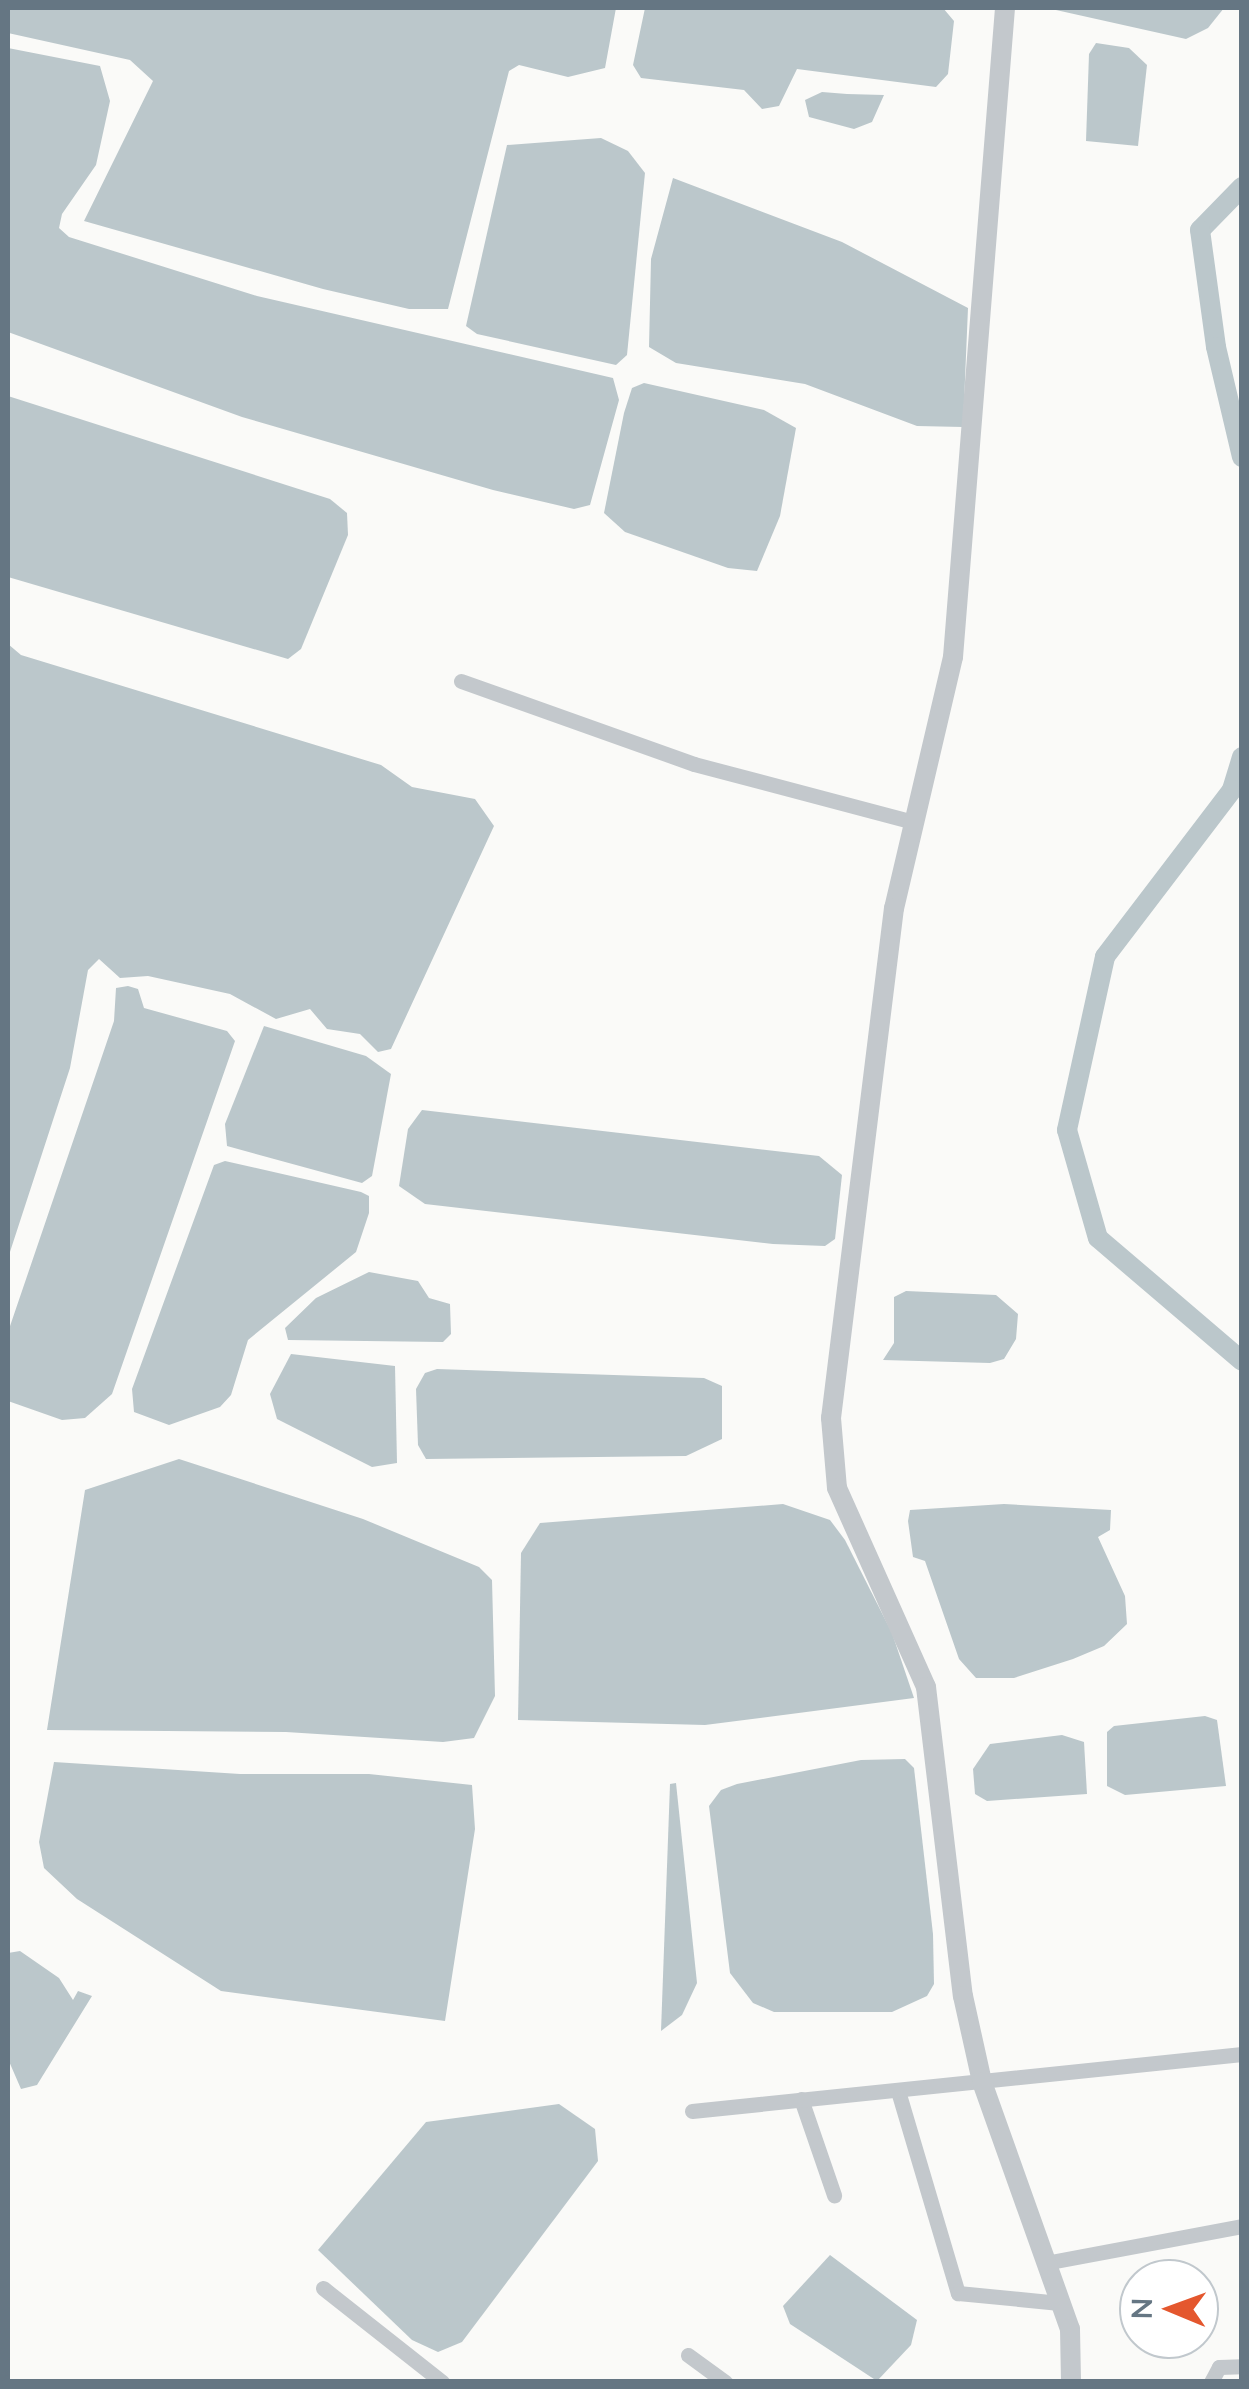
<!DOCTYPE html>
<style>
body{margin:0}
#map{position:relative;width:1249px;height:2389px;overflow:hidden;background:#fafaf8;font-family:Lato,sans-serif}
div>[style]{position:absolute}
.water>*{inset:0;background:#bbc7cb}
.canal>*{height:20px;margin:-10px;padding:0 10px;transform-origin:10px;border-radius:10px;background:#bbc7cb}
.minor>*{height:15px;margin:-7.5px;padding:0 7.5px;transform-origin:7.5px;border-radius:7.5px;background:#c3c8cc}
.tertiary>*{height:20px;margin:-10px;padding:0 10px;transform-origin:10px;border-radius:10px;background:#c3c8cc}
span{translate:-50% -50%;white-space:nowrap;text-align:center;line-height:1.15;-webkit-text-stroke:10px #fff;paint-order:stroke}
.frame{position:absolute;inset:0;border:10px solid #657683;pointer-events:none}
.north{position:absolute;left:1119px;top:2259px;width:100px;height:100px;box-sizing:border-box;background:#fff;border:2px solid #c1c8cd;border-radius:50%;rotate:271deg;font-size:28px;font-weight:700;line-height:40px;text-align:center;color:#657683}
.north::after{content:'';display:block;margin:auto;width:35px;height:45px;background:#e4572e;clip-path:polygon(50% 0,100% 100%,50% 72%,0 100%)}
</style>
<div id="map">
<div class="water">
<div style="clip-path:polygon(8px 8px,616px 8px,605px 68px,568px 77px,519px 65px,509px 71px,448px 309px,409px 309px,323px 289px,84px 221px,153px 81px,130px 60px,8px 33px)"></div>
<div style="clip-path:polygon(645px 8px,943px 8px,954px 21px,948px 74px,936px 87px,797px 69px,779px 106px,762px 109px,744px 90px,641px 78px,633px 65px)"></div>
<div style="clip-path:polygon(1047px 8px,1224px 8px,1208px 28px,1186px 39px)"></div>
<div style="clip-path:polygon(1096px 43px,1129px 48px,1147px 65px,1138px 146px,1086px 141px,1089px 54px)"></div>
<div style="clip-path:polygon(8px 48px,100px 66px,110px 101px,96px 165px,62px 214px,59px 228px,69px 237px,257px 296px,613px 378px,619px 400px,590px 505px,574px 509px,493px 490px,242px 417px,8px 332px)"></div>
<div style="clip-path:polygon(822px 92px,847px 94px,884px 95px,872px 122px,854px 129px,809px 117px,805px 100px)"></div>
<div style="clip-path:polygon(601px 138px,628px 151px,645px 173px,627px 355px,616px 365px,477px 334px,466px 326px,507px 145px)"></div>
<div style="clip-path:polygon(673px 178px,842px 242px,968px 308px,963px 427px,917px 426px,805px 384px,676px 363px,649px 347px,651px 259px)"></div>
<div style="clip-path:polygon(644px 383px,764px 410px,796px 428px,780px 516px,757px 571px,728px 568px,625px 532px,604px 513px,624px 413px,632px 388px)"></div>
<div style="clip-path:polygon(8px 396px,330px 499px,347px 513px,348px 535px,301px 649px,288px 659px,8px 577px)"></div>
<div style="clip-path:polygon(8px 644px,21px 655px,381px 765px,412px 787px,475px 799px,494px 826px,391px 1049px,378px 1052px,360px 1034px,327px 1029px,310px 1009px,276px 1019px,230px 994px,148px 976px,120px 978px,99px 959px,88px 970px,70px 1068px,8px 1258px)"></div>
<div style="clip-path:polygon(128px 986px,138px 989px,144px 1008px,227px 1031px,235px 1041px,112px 1394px,85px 1418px,62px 1420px,8px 1401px,8px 1332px,114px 1021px,116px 988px)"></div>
<div style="clip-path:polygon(264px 1026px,366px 1056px,391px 1074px,372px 1176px,362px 1183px,227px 1146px,225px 1124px)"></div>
<div style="clip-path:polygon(422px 1110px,819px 1156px,842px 1175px,835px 1239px,825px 1246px,773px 1244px,425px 1204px,399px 1186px,408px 1129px)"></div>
<div style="clip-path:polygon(225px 1161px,361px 1192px,369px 1196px,369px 1213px,356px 1252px,248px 1340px,231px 1395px,220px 1407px,169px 1425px,134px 1412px,132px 1389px,214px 1165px)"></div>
<div style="clip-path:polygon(369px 1272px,418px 1281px,429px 1298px,450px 1304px,451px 1334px,443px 1342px,288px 1340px,285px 1328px,316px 1298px)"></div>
<div style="clip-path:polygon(906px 1291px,996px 1295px,1018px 1314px,1016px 1339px,1004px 1359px,990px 1363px,883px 1360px,894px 1343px,894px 1297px)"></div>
<div style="clip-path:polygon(291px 1354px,395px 1366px,397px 1463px,372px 1467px,277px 1419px,270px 1394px)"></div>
<div style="clip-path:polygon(437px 1369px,704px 1378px,722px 1386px,722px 1439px,686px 1456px,426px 1459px,418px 1445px,416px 1389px,425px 1373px)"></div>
<div style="clip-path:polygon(179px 1459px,363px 1519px,479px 1567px,492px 1580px,495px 1696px,474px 1738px,443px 1742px,286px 1732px,47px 1730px,85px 1490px)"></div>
<div style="clip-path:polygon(783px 1504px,830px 1520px,845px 1540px,892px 1633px,914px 1698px,705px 1725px,518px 1720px,521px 1553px,540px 1523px)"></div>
<div style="clip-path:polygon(1004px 1504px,1111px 1510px,1110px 1530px,1098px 1537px,1125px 1596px,1127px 1624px,1104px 1646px,1073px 1659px,1014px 1678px,976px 1678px,959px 1659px,925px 1561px,913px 1557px,908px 1521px,910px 1510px)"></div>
<div style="clip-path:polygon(1205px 1716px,1217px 1720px,1226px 1786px,1125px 1795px,1107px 1786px,1107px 1732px,1114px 1726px)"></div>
<div style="clip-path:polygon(1062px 1735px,1084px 1742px,1087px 1794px,987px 1801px,975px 1794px,973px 1769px,990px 1744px)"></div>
<div style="clip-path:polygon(905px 1759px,914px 1768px,933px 1934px,934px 1984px,927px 1996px,892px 2012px,774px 2012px,753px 2003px,730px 1973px,709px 1806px,721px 1790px,737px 1784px,861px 1760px)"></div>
<div style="clip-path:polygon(54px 1762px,240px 1774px,369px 1774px,472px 1785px,475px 1829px,445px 2021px,221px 1991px,77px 1899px,44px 1868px,39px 1842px)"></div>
<div style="clip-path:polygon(676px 1783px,697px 1983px,682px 2015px,661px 2031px,670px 1784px)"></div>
<div style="clip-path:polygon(20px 1951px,59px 1978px,73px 2000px,78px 1991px,92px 1996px,37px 2085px,21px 2089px,8px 2059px,8px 1953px)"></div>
<div style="clip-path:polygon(559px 2104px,595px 2129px,598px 2161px,462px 2342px,438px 2352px,412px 2340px,318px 2250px,426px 2122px)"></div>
<div style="clip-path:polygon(830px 2255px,917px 2320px,911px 2345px,877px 2381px,790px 2324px,783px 2306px)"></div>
</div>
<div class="canal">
<div style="left:1242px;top:187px;width:60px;rotate:134.3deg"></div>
<div style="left:1200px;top:230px;width:118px;rotate:82.2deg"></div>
<div style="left:1216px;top:347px;width:113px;rotate:76.7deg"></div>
<div style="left:1242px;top:757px;width:34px;rotate:107deg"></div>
<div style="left:1232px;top:790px;width:210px;rotate:127.3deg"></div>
<div style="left:1105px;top:957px;width:177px;rotate:102.4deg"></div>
<div style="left:1067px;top:1130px;width:112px;rotate:74deg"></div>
<div style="left:1098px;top:1238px;width:189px;rotate:40.5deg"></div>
</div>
<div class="minor">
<div style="left:461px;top:681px;width:247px;rotate:19.6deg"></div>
<div style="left:694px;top:764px;width:228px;rotate:14.8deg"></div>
<div style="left:898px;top:2091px;width:211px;rotate:73.5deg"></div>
<div style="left:958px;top:2293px;width:102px;rotate:5.6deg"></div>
<div style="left:801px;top:2099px;width:102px;rotate:71deg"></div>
<div style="left:692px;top:2111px;width:553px;rotate:-5.92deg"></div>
<div style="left:1045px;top:2263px;width:200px;rotate:-10.6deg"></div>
<div style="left:323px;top:2288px;width:152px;rotate:38.3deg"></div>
<div style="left:688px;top:2355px;width:46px;rotate:36.1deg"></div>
<div style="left:1211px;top:2382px;width:17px;rotate:-62deg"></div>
<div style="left:1219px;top:2367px;width:23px;rotate:-2deg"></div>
</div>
<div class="tertiary">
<div style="left:1005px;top:8px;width:651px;rotate:94.58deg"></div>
<div style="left:953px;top:657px;width:258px;rotate:103.2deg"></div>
<div style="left:894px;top:908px;width:514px;rotate:97.04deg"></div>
<div style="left:831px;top:1418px;width:70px;rotate:85.1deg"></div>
<div style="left:837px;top:1488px;width:218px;rotate:65.9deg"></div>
<div style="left:926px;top:1687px;width:311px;rotate:83.2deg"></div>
<div style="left:963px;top:1996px;width:88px;rotate:77.5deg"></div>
<div style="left:982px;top:2082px;width:262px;rotate:70.4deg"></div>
<div style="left:1070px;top:2329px;width:53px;rotate:88.9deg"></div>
</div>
<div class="frame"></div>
<div class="north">N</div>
</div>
